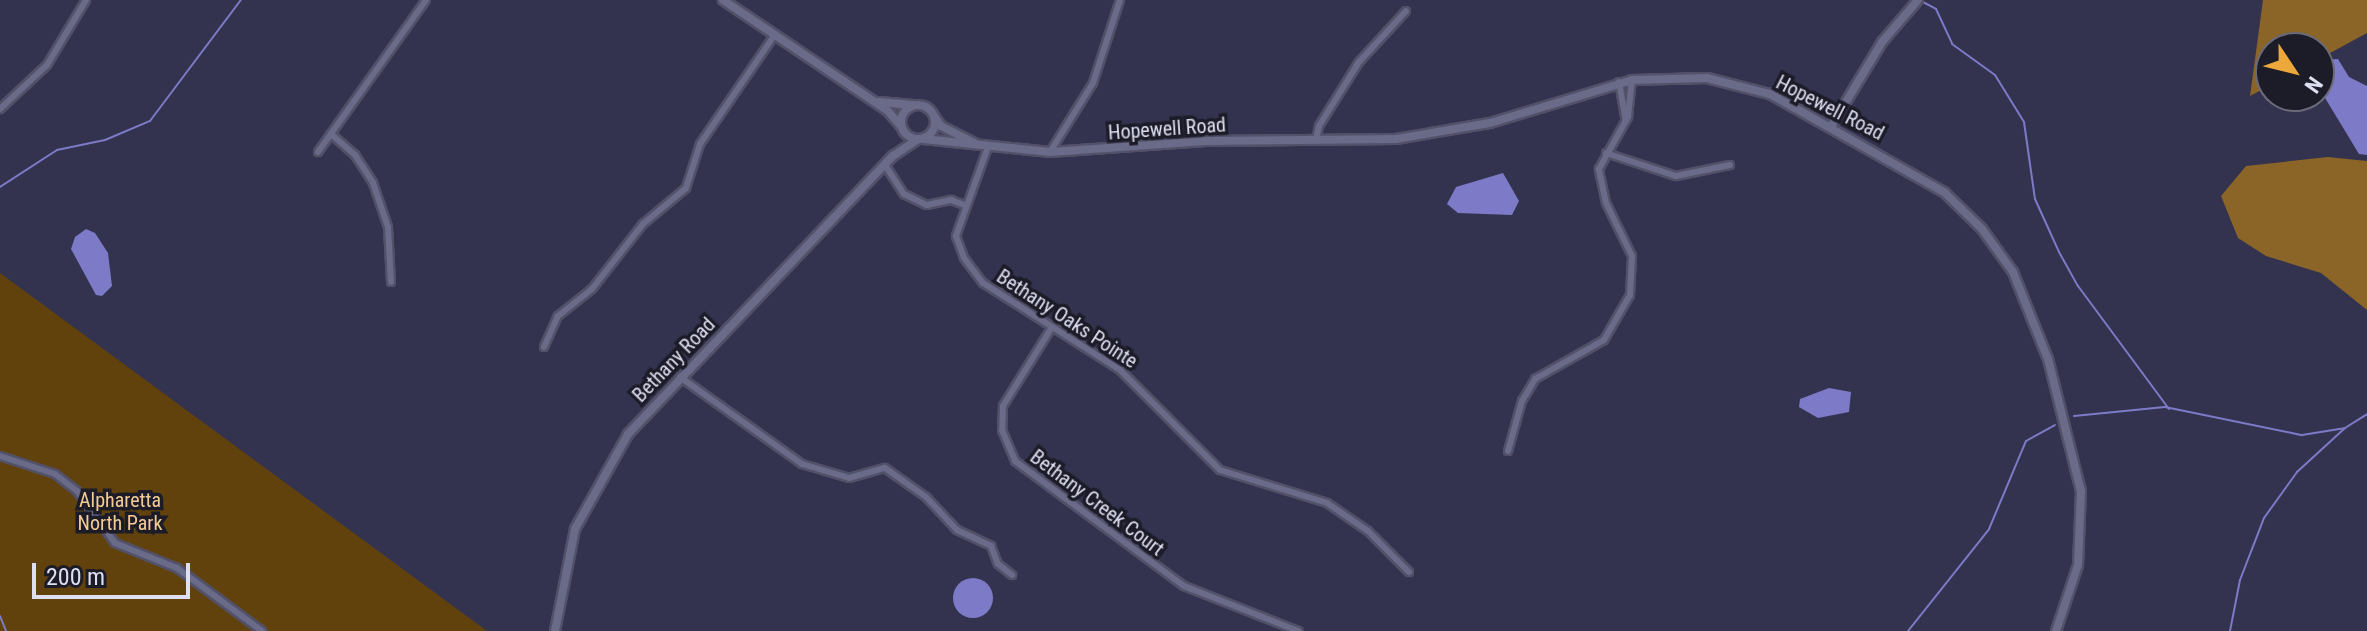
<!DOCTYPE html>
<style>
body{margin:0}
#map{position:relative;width:2367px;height:631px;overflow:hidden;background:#33334f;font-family:"Roboto Condensed",sans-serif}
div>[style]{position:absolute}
.green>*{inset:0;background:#62420c}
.forest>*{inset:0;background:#8b6428}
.water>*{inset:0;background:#7d7ac7}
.round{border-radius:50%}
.stream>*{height:2px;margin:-1px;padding:0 1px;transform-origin:1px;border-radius:1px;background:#7d7ac7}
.roads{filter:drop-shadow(2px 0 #525169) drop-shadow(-2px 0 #525169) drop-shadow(0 2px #525169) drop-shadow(0 -2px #525169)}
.street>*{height:6px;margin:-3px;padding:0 3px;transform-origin:3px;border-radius:3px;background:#6a6a89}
.secondary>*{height:8px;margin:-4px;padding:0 4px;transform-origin:4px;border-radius:4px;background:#6a6a89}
.secondary>.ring{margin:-4px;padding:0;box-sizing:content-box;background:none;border:8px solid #6a6a89;border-radius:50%}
span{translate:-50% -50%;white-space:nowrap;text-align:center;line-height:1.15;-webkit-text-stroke:7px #1c1c29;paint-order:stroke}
.street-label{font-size:20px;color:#dedff1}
.park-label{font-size:20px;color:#f5cb93}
.north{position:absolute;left:2255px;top:32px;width:80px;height:80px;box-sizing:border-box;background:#1c1c29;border:2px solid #6a6a79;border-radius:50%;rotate:125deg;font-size:22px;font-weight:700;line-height:32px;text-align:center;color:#dedff1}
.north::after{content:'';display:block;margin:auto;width:28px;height:36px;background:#eda83b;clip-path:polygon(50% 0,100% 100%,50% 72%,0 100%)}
.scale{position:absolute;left:32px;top:563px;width:158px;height:36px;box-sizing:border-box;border:4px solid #dedff1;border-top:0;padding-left:10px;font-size:24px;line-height:28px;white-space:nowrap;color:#dedff1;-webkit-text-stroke:6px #1c1c29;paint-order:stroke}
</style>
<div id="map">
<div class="green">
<div style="clip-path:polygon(0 273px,487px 631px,0 631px)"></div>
</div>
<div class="forest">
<div style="clip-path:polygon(2263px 0,2367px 0,2367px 33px,2319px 59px,2319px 48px,2271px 48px,2271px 85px,2250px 96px)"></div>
<div style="clip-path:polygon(2328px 157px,2367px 161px,2367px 310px,2321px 273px,2266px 256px,2238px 238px,2221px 196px,2246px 166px)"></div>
</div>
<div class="water">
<div style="clip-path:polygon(2338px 59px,2349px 77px,2367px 86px,2367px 155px,2359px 154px,2319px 88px,2319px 60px)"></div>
<div style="clip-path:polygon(1503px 173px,1519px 201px,1512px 215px,1458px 213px,1447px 204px,1456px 187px)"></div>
<div style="clip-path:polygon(86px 229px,95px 233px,108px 253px,112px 286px,102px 296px,96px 295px,71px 249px,75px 237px)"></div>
<div style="clip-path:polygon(1829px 388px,1851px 392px,1849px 412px,1818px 418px,1799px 407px,1800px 399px)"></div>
<div class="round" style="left:953px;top:578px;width:40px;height:40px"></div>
</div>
<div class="stream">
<div style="left:1921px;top:1px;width:17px;rotate:28deg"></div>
<div style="left:1936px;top:9px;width:38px;rotate:65deg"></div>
<div style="left:1952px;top:44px;width:53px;rotate:35.8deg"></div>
<div style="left:1995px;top:75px;width:55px;rotate:58.3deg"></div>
<div style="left:2024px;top:122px;width:78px;rotate:81.9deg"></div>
<div style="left:2035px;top:199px;width:58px;rotate:65.6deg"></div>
<div style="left:2059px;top:252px;width:39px;rotate:61deg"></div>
<div style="left:2078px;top:286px;width:153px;rotate:53.5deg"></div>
<div style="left:0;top:187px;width:68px;rotate:-33deg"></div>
<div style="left:57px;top:150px;width:49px;rotate:-11.8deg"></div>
<div style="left:105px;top:140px;width:49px;rotate:-22.9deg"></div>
<div style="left:150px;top:121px;width:151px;rotate:-53.1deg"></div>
<div style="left:2074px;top:416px;width:91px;rotate:-5.6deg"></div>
<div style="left:2165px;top:407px;width:140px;rotate:11.6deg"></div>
<div style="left:2302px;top:435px;width:44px;rotate:-9.2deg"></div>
<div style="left:2345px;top:428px;width:26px;rotate:-32deg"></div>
<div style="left:0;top:616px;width:16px;rotate:68deg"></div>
<div style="left:1908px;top:631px;width:130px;rotate:-51.5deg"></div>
<div style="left:1989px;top:529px;width:95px;rotate:-67.2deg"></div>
<div style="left:2026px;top:441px;width:33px;rotate:-29deg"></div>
<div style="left:2230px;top:631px;width:52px;rotate:-78.9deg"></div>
<div style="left:2240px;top:580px;width:66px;rotate:-68.8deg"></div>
<div style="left:2264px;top:518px;width:57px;rotate:-54.3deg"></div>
<div style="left:2297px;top:472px;width:64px;rotate:-42.5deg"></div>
</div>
<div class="roads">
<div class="street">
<div style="left:1619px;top:82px;width:39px;rotate:80deg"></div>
<div style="left:0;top:109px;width:64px;rotate:-43.1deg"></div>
<div style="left:47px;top:65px;width:76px;rotate:-59deg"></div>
<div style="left:331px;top:134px;width:32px;rotate:41deg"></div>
<div style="left:355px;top:155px;width:33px;rotate:57deg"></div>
<div style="left:373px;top:183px;width:46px;rotate:71.2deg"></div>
<div style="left:388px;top:227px;width:55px;rotate:86.9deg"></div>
<div style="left:1316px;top:140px;width:14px;rotate:-78deg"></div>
<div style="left:1319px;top:126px;width:75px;rotate:-58deg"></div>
<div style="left:1359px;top:62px;width:69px;rotate:-47.3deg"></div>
<div style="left:988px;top:147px;width:95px;rotate:109.8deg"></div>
<div style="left:956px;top:236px;width:23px;rotate:70deg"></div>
<div style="left:964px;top:258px;width:31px;rotate:53deg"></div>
<div style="left:983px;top:283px;width:162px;rotate:32.4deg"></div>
<div style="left:1120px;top:370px;width:141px;rotate:45deg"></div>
<div style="left:1220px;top:470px;width:112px;rotate:17.1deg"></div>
<div style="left:1327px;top:503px;width:50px;rotate:34.3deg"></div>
<div style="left:1368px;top:531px;width:58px;rotate:45deg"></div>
<div style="left:318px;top:152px;width:186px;rotate:-54.6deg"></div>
<div style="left:1050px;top:152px;width:81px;rotate:-58.1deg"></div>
<div style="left:1093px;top:83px;width:87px;rotate:-72deg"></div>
<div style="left:1606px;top:153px;width:74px;rotate:18.2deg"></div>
<div style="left:1676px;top:176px;width:55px;rotate:-11.5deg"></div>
<div style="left:885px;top:165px;width:35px;rotate:57deg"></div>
<div style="left:904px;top:194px;width:25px;rotate:26deg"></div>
<div style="left:927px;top:205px;width:25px;rotate:-12deg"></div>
<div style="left:951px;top:200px;width:14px;rotate:21deg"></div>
<div style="left:1052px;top:327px;width:93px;rotate:121.8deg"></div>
<div style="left:1003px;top:406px;width:24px;rotate:92deg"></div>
<div style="left:1002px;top:430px;width:34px;rotate:67deg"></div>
<div style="left:1015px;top:461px;width:210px;rotate:36.5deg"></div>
<div style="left:1184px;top:586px;width:123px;rotate:21.5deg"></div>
<div style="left:544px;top:347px;width:34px;rotate:-66deg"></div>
<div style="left:558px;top:316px;width:43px;rotate:-38.5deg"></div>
<div style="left:592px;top:289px;width:83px;rotate:-51.9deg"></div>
<div style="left:643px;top:224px;width:56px;rotate:-39.9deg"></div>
<div style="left:686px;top:188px;width:46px;rotate:-72.3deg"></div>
<div style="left:700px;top:144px;width:131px;rotate:-55.6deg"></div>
<div style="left:680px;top:377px;width:150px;rotate:35.5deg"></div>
<div style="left:802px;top:464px;width:49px;rotate:16.6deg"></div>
<div style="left:849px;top:478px;width:37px;rotate:-16deg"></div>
<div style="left:885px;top:468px;width:50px;rotate:35.3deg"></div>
<div style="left:926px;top:497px;width:45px;rotate:46.8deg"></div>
<div style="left:957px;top:530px;width:38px;rotate:25deg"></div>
<div style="left:991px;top:546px;width:19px;rotate:69deg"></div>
<div style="left:998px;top:564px;width:18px;rotate:38deg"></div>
<div style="left:1508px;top:451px;width:52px;rotate:-74.4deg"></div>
<div style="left:1522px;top:401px;width:26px;rotate:-59deg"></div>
<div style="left:1535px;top:379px;width:79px;rotate:-29.5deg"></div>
<div style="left:1604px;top:340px;width:52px;rotate:-60deg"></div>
<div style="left:1630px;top:295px;width:39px;rotate:-87deg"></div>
<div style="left:1632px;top:256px;width:59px;rotate:-116.1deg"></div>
<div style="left:1606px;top:203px;width:35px;rotate:-102deg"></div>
<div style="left:1599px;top:169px;width:60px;rotate:-60.9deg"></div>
<div style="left:1628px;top:117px;width:37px;rotate:-84deg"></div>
<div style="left:0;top:456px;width:58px;rotate:18.1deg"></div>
<div style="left:55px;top:474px;width:28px;rotate:38deg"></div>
<div style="left:77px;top:491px;width:64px;rotate:53.8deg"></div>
<div style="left:115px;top:543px;width:67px;rotate:22deg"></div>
<div style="left:177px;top:568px;width:106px;rotate:36.5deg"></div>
</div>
<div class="secondary">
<div style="left:723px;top:0;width:197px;rotate:33.9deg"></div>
<div style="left:887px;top:110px;width:21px;rotate:49deg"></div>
<div style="left:879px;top:102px;width:34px;rotate:5deg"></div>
<div class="ring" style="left:901px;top:105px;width:26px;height:26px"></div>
<div style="left:934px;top:116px;width:12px;rotate:55deg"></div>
<div style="left:941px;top:126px;width:38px;rotate:27deg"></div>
<div style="left:1832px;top:125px;width:97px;rotate:-58.9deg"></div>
<div style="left:1882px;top:42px;width:55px;rotate:-49.4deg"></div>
<div style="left:923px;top:139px;width:128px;rotate:5.8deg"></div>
<div style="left:1050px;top:152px;width:156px;rotate:-4deg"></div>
<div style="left:1206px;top:141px;width:190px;rotate:-0.6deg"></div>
<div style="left:1396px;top:139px;width:95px;rotate:-9.7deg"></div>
<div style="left:1490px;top:123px;width:148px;rotate:-16.8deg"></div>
<div style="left:1632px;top:80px;width:75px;rotate:-1.5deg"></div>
<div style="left:1707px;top:78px;width:65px;rotate:14.3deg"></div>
<div style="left:1770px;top:94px;width:200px;rotate:29.4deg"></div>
<div style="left:1944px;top:192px;width:53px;rotate:44.2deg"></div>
<div style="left:1982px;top:229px;width:53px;rotate:54.2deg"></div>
<div style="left:2013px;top:272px;width:94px;rotate:68.1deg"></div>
<div style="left:2048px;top:359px;width:136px;rotate:76deg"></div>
<div style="left:2081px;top:491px;width:74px;rotate:92.3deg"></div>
<div style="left:2078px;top:565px;width:70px;rotate:108.4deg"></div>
<div style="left:555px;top:631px;width:104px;rotate:-78.9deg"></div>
<div style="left:575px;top:529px;width:109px;rotate:-60.8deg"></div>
<div style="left:628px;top:434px;width:384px;rotate:-46.4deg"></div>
<div style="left:893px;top:156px;width:29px;rotate:-34deg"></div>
</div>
</div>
<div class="street-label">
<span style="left:1830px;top:108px;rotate:27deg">Hopewell Road</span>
<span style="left:1167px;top:129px;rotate:-4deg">Hopewell Road</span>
<span style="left:1067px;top:319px;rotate:33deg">Bethany Oaks Pointe</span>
<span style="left:674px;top:360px;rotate:-46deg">Bethany Road</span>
<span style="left:1097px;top:503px;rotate:37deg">Bethany Creek Court</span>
</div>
<div class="park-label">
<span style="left:120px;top:512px">Alpharetta<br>North Park</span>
</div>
<div class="north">N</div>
<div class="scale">200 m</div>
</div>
